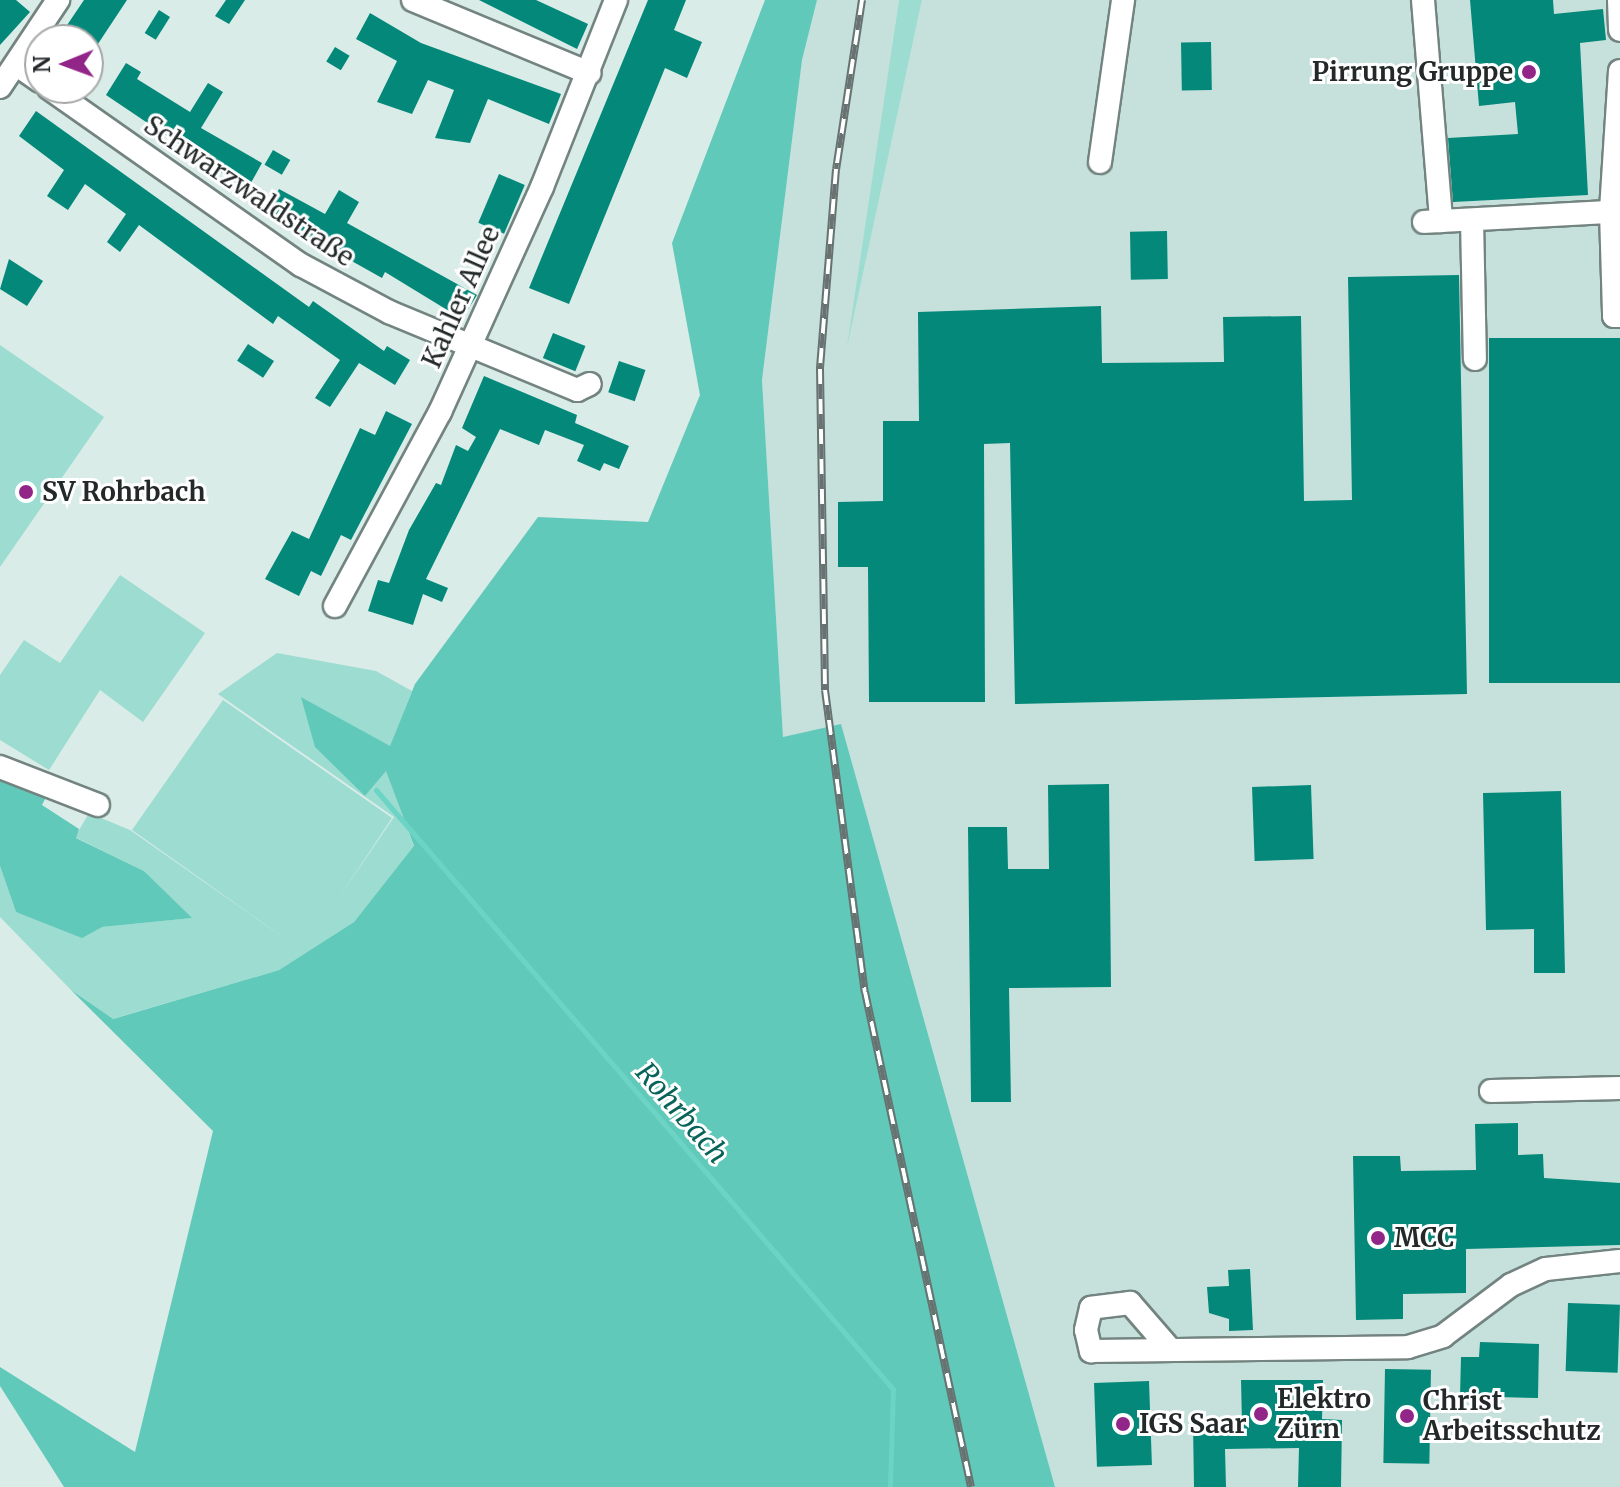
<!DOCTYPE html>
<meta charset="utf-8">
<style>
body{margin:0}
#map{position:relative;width:1620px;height:1487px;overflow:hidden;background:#d9ece8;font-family:Merriweather,serif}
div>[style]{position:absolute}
.built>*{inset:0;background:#c6e1db}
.green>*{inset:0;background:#9cdcd1}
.forest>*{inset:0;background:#61c9b9}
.stream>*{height:5px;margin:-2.5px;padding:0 2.5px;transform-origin:2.5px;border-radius:2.5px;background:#6cd4c4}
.building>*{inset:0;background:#04887a;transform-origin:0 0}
.roads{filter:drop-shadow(2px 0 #738480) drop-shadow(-2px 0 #738480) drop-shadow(0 2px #738480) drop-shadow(0 -2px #738480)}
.minor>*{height:22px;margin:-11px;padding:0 11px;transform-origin:11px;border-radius:11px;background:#fff}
.rail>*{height:8px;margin-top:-4px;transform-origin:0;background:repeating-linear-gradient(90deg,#fff 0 15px,#687371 0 30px);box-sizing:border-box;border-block:2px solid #687371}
.dots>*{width:22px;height:22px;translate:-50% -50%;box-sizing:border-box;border:4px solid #fff;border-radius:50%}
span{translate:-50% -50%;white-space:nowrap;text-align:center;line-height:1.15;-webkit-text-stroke:6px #fff;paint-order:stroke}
.poi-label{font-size:26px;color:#222928;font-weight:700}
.right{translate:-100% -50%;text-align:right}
.left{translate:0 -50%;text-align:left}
.street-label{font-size:26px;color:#222928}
.water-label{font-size:28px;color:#086359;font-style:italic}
.north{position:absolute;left:24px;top:24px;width:80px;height:80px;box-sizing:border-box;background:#fff;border:2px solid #a7a9a9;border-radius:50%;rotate:269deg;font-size:22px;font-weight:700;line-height:32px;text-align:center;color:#222928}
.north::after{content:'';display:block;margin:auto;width:28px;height:36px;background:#922688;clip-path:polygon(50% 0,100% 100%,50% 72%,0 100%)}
</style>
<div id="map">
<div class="built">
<div style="clip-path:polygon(817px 0,899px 0,850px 330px,922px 0,1620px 0,1620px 1487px,1055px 1487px,841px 725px,783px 738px,762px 380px,802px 60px)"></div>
</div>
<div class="green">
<div style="clip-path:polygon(899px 0,922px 0,847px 347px)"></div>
<div style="clip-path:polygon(0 345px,104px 417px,0 567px)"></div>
<div style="clip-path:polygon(120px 575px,205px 633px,143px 722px,100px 690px,49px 770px,0 740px,0 675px,24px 640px,60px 663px)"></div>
<div style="clip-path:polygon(277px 653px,376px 671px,412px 691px,390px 747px,303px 698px,365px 796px,386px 770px,414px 847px,354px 922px,279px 970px,112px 1019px,71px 990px,0 917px,0 866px,16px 912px,102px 927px,191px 918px,144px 871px,75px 837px,89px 813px,130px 830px,287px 940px,132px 830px,223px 700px,392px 818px,338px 899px,394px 817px,218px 694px)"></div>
</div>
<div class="forest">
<div style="clip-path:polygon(765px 0,817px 0,802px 60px,762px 380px,783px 737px,841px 724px,1055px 1487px,64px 1487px,0 1386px,0 1367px,135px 1452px,213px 1131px,71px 990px,113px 1019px,279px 970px,354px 922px,414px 846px,386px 771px,365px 796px,315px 747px,301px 697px,390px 746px,415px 684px,538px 517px,648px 522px,700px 395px,672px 243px)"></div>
<div style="clip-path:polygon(0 776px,49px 791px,42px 805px,79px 829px,76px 838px,144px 871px,192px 918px,102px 927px,82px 938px,16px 912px,0 866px)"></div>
</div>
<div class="stream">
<div style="left:376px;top:790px;width:791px;rotate:49.2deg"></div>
<div style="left:893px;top:1389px;width:98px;rotate:91.8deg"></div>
</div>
<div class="building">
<div style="clip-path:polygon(0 0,16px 0,30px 12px,0 45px)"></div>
<div style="clip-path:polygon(84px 0,127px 0,88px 59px,88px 40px,57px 40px)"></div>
<div style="clip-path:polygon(226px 0,245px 0,229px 24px,215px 16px)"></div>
<div style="clip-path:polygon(479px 0,536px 0,588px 24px,577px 49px)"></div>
<div style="clip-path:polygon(648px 0,686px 0,674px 30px,702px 42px,687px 78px,665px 68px,569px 304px,529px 288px)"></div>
<div style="clip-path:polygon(1470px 0,1553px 0,1554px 14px,1603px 9px,1606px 40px,1580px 43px,1588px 195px,1453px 202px,1448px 138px,1518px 134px,1515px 102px,1479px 106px)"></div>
<div style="left:159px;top:10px;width:13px;height:27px;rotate:32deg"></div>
<div style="clip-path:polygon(370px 13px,421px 43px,561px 94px,549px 124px,488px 99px,470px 143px,435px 138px,454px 90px,428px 80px,412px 114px,377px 102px,397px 61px,356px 39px)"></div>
<div style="left:1211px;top:42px;width:48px;height:30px;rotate:89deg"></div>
<div style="left:335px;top:47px;width:17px;height:17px;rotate:31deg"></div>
<div style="clip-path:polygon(126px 63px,141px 72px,137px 79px,190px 112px,208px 83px,223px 92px,201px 128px,262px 163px,247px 190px,106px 95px)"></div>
<div style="clip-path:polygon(36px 111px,309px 307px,313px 301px,384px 351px,387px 346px,410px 360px,395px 385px,359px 363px,330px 407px,315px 398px,340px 360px,278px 316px,273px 324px,139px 225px,120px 252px,107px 242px,126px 214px,85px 184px,68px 210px,47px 196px,64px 170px,19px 136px)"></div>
<div style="left:273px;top:150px;width:20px;height:17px;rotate:30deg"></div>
<div style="left:499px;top:174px;width:28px;height:53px;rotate:23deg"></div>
<div style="clip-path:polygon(279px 189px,325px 214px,339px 190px,359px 202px,347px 223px,477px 295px,462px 319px,385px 272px,382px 278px,266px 213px)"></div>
<div style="left:1167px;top:231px;width:48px;height:37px;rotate:89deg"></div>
<div style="clip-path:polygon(9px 259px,43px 281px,27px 306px,0 289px)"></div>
<div style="clip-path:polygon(1459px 275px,1467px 694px,1015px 704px,1010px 443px,984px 444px,985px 702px,869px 702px,868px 567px,838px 567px,838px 502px,883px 501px,883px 421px,919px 421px,918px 312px,1101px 306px,1102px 363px,1224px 362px,1223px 317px,1301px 316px,1304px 501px,1352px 500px,1348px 277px)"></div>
<div style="left:553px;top:333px;width:35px;height:27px;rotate:22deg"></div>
<div style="left:1620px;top:338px;width:345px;height:131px;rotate:90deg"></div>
<div style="left:248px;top:344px;width:31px;height:20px;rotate:33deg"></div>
<div style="left:619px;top:361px;width:28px;height:33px;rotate:19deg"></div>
<div style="clip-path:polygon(484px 376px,577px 415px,575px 423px,629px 446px,619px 469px,604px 463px,600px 471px,577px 461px,584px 445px,545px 430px,539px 445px,500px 429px,426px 579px,448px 588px,442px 602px,423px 594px,413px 625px,368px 611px,378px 580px,389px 583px,409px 530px,436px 483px,441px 485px,456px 445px,468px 451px,476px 437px,462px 428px)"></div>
<div style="clip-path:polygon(386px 411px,412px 424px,351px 540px,341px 535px,321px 576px,311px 571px,299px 596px,265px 579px,292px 531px,309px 539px,360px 428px,375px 435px)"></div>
<div style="clip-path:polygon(1109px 784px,1111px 987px,1009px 988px,1011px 1102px,971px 1102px,968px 827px,1007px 827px,1008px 869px,1049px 869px,1048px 785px)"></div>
<div style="left:1311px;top:785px;width:74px;height:59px;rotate:88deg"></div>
<div style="clip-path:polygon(1561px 791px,1565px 973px,1534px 973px,1534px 929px,1486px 930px,1483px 793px)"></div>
<div style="clip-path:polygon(1518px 1123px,1518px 1155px,1543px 1154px,1544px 1178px,1620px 1183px,1620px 1245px,1466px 1249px,1466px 1293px,1403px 1294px,1403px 1319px,1356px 1320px,1353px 1156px,1400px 1156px,1401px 1171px,1476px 1170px,1475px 1124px)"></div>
<div style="clip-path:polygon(1250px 1269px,1253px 1330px,1229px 1331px,1229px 1319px,1209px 1313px,1207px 1287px,1229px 1286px,1228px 1270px)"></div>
<div style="left:1568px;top:1303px;width:52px;height:68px;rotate:2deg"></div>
<div style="clip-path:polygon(1480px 1342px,1539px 1344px,1538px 1398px,1460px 1396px,1461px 1357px,1479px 1357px)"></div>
<div style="left:1385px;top:1369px;width:46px;height:94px;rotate:1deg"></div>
<div style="clip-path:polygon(1241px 1380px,1323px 1380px,1322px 1419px,1342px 1420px,1341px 1487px,1298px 1487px,1299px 1448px,1225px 1449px,1226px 1487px,1194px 1487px,1193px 1425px,1242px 1424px)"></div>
<div style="left:1149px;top:1381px;width:84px;height:55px;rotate:88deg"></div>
</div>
<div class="roads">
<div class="minor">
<div style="left:413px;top:0;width:191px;rotate:22.5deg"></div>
<div style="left:1423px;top:0;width:222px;rotate:85.3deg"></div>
<div style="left:1619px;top:0;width:30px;rotate:88deg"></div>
<div style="left:17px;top:65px;width:28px;rotate:35deg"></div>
<div style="left:1620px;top:71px;width:141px;rotate:93.7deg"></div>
<div style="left:1611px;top:212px;width:104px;rotate:88.3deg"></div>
<div style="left:1614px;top:316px;width:6px"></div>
<div style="left:0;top:87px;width:105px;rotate:-56.3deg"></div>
<div style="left:49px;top:88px;width:308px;rotate:35.1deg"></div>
<div style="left:301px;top:265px;width:100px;rotate:28.1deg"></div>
<div style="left:389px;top:312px;width:204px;rotate:22.5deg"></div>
<div style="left:577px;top:390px;width:14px;rotate:-25deg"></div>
<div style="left:1100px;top:162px;width:164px;rotate:-81.9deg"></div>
<div style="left:1472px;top:220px;width:139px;rotate:88.8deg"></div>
<div style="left:1424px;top:222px;width:187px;rotate:-3.1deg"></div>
<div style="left:335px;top:606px;width:221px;rotate:-61.6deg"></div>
<div style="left:440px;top:412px;width:247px;rotate:-65.6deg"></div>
<div style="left:542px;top:187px;width:201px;rotate:-68.4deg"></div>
<div style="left:0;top:767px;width:105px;rotate:21.2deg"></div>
<div style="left:1491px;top:1091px;width:129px;rotate:-1.3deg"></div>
<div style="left:1169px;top:1348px;width:60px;rotate:-130.9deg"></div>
<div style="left:1130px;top:1303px;width:39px;rotate:173deg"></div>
<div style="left:1091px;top:1308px;width:23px;rotate:103deg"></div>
<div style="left:1086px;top:1330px;width:22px;rotate:77deg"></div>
<div style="left:1091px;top:1351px;width:317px;rotate:-0.7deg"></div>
<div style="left:1408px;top:1347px;width:37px;rotate:-17deg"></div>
<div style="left:1443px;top:1336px;width:85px;rotate:-36.9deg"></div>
<div style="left:1511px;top:1285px;width:38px;rotate:-25deg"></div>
<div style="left:1546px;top:1269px;width:74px;rotate:-6.2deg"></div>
</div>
</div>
<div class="rail">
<div style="left:862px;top:0;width:171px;rotate:98.7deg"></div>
<div style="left:836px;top:169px;width:201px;rotate:94.6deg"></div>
<div style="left:820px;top:369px;width:321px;rotate:89.1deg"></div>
<div style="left:825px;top:690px;width:305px;rotate:82.5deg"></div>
<div style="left:865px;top:992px;width:506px;rotate:77.91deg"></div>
</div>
<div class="dots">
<div style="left:1529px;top:72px;background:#922688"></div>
<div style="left:26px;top:492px;background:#922688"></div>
<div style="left:1378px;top:1238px;background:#922688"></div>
<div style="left:1261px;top:1414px;background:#922688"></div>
<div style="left:1407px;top:1416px;background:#922688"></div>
<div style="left:1123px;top:1424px;background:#922688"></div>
</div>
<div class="poi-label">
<span class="right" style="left:1513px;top:72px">Pirrung Gruppe</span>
<span class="left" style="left:42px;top:492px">SV Rohrbach</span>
<span class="left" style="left:1394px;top:1238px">MCC</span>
<span class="left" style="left:1277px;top:1414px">Elektro<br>Zürn</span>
<span class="left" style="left:1423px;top:1416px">Christ<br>Arbeitsschutz</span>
<span class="left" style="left:1139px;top:1424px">IGS Saar</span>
</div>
<div class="street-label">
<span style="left:249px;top:191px;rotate:34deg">Schwarzwaldstraße</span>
<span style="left:461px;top:297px;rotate:-66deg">Kahler Allee</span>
</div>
<div class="water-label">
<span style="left:682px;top:1113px;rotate:49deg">Rohrbach</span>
</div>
<div class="north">N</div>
</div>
